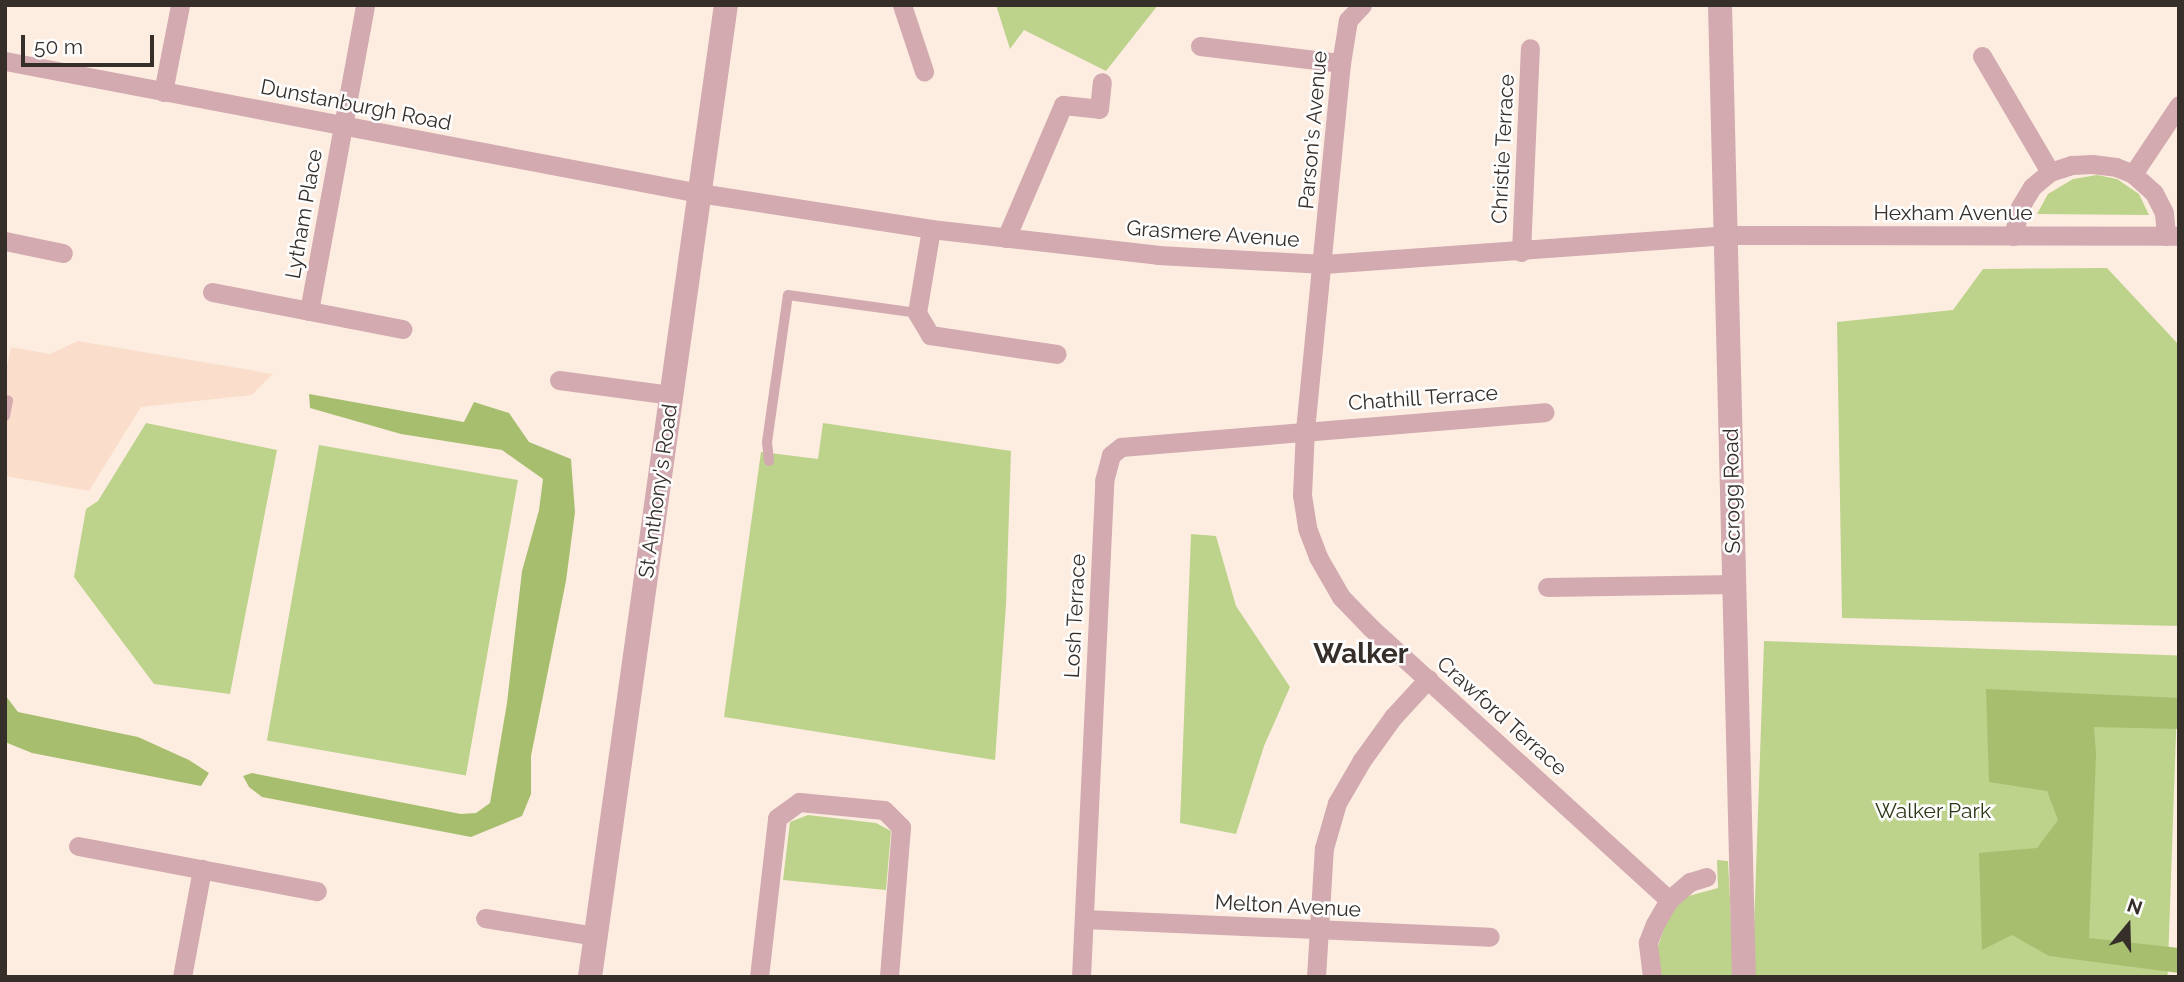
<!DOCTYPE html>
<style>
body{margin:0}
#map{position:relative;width:2184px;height:982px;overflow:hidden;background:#fdede1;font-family:Raleway,sans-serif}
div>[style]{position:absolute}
.built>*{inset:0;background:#fadecb}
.green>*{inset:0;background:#bdd28b;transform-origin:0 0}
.forest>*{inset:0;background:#a7be6f}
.service>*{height:10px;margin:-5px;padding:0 5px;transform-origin:5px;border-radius:5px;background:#d2aab0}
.minor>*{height:19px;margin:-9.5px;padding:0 9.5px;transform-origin:9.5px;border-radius:9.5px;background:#d2aab0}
.tertiary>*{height:24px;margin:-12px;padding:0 12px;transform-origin:12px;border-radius:12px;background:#d2aab0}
span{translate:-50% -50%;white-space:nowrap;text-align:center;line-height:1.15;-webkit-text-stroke:5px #fdfdfd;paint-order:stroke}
.street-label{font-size:21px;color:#362e29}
.park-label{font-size:21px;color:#2d3615}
.district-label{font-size:28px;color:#362e29;font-weight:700}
.frame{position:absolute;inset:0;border:7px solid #362e29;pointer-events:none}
.north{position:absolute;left:2093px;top:891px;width:70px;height:70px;-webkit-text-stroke:5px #fdfdfd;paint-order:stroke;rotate:19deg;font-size:19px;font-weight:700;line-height:28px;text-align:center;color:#362e29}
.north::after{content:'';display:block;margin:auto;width:24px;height:32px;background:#362e29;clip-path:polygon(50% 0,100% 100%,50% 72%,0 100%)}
.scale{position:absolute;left:21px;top:35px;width:133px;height:32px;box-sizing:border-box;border:4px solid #362e29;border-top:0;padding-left:9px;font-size:21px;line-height:24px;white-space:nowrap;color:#362e29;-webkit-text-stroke:5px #fdfdfd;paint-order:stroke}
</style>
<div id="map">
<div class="built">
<div style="clip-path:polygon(78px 341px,273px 374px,252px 395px,141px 407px,89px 491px,5px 476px,5px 375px,11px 347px,50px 354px)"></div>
</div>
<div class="green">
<div style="clip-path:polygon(996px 5px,1158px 5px,1106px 71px,1024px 30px,1010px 49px)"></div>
<div style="clip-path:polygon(2097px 175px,2117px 179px,2139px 194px,2149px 215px,2037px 214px,2048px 194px,2073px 179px)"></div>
<div style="clip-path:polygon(2107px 268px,2179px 345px,2179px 626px,1842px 618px,1837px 322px,1953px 310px,1983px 269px)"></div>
<div style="clip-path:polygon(146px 423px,277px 450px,230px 694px,154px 684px,74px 577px,86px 509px,98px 501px)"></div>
<div style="clip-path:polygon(823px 423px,1011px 451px,1006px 605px,995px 760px,724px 717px,761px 452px,818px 459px)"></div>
<div style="left:319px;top:445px;width:202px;height:300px;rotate:10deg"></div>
<div style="clip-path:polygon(1191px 534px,1216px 536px,1236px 606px,1290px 687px,1264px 746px,1236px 834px,1180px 823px)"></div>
<div style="left:1764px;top:641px;width:415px;height:336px;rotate:2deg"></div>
<div style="clip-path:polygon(808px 815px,876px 823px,891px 831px,886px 890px,783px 880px,790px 822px)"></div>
<div style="clip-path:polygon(1717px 860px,1728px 861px,1734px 977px,1661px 977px,1657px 949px,1666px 922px,1681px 898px,1718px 888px)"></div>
</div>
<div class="forest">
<div style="clip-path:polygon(309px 394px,464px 422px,474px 402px,509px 413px,529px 442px,571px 459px,575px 512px,566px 581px,531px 756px,531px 794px,522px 816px,471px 837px,262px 797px,249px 787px,243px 776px,252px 773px,461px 814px,476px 813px,490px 803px,507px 703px,522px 571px,539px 510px,543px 479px,502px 450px,401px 434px,310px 408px)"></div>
<div style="clip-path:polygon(1986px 689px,2179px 698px,2179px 729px,2094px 727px,2096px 755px,2089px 938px,2179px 948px,2179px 973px,2049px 956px,2012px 935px,1982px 950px,1979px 853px,2037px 848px,2058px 820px,2047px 791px,1989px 782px)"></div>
<div style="clip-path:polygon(5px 695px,18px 712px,138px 737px,189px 760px,209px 773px,201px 786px,32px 753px,5px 742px)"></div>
</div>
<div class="service">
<div style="left:5px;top:416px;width:16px;rotate:-79deg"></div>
<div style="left:769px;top:461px;width:19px;rotate:-96deg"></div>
<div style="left:767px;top:442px;width:148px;rotate:-81.9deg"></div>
<div style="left:788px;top:295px;width:130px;rotate:7.9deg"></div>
</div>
<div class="minor">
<div style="left:902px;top:5px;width:70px;rotate:71.6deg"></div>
<div style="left:1362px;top:5px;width:21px;rotate:133deg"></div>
<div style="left:1348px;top:20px;width:44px;rotate:99.2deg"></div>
<div style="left:1341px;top:63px;width:368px;rotate:95.6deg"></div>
<div style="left:1305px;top:429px;width:66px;rotate:92.6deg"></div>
<div style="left:1302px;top:495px;width:33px;rotate:81deg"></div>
<div style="left:1307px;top:528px;width:31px;rotate:69deg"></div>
<div style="left:1318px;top:557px;width:46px;rotate:60.1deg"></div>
<div style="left:1341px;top:597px;width:42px;rotate:46deg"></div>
<div style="left:1370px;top:627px;width:405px;rotate:42.4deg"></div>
<div style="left:1200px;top:46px;width:142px;rotate:6.9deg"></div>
<div style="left:1982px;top:56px;width:134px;rotate:59.6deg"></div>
<div style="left:5px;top:61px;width:706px;rotate:10.77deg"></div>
<div style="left:699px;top:193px;width:235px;rotate:8.8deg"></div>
<div style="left:931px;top:229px;width:228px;rotate:6.5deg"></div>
<div style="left:1158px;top:255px;width:166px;rotate:3.1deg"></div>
<div style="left:1324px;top:264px;width:404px;rotate:-4.1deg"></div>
<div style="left:1727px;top:235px;width:452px;rotate:0.1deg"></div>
<div style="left:163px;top:92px;width:89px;rotate:-78.9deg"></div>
<div style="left:2133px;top:174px;width:83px;rotate:-56.3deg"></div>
<div style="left:931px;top:229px;width:85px;rotate:99.5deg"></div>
<div style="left:917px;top:313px;width:26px;rotate:59deg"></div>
<div style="left:930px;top:335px;width:128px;rotate:8.5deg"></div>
<div style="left:2013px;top:236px;width:30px;rotate:-76deg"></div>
<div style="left:2020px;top:207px;width:23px;rotate:-59deg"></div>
<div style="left:2032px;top:187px;width:23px;rotate:-40deg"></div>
<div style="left:2050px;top:172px;width:23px;rotate:-18deg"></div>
<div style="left:2072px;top:165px;width:20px;rotate:-3deg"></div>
<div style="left:2092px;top:164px;width:24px;rotate:7deg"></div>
<div style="left:2116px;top:167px;width:18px;rotate:22deg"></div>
<div style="left:2133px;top:174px;width:28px;rotate:42deg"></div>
<div style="left:2154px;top:193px;width:22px;rotate:63deg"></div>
<div style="left:2164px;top:213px;width:23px;rotate:85deg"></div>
<div style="left:1006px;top:238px;width:145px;rotate:-66.8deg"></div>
<div style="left:1063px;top:105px;width:36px;rotate:6deg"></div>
<div style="left:1099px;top:109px;width:27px;rotate:-84deg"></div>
<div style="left:5px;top:241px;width:59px;rotate:11.7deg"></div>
<div style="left:1521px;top:252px;width:204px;rotate:-87.5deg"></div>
<div style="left:212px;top:292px;width:194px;rotate:11deg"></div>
<div style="left:309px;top:311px;width:311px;rotate:-79.6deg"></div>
<div style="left:559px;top:380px;width:114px;rotate:7.6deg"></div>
<div style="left:1547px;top:587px;width:187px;rotate:-0.9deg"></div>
<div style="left:78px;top:846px;width:243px;rotate:10.7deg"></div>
<div style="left:485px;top:918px;width:111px;rotate:9.3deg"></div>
<div style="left:1084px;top:919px;width:406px;rotate:2.5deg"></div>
<div style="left:182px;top:977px;width:110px;rotate:-79.5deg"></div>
<div style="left:759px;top:977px;width:160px;rotate:-83.5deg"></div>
<div style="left:777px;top:818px;width:27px;rotate:-36deg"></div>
<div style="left:799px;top:802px;width:85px;rotate:5.4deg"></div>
<div style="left:884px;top:810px;width:24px;rotate:45deg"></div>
<div style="left:901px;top:827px;width:150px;rotate:94.6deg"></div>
<div style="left:1081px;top:977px;width:497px;rotate:-87.3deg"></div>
<div style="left:1104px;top:481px;width:27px;rotate:-75deg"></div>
<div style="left:1111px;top:455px;width:13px;rotate:-39deg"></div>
<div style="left:1121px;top:447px;width:425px;rotate:-4.7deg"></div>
<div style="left:1316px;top:977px;width:129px;rotate:-86.5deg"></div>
<div style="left:1324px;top:848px;width:47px;rotate:-73.9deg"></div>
<div style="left:1337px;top:803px;width:50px;rotate:-59.8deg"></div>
<div style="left:1362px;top:760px;width:53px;rotate:-54.2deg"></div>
<div style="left:1393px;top:717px;width:52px;rotate:-47.4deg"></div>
<div style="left:1652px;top:977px;width:35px;rotate:-97deg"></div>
<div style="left:1648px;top:942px;width:19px;rotate:-69deg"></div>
<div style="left:1655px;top:924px;width:28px;rotate:-60deg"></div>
<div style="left:1669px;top:900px;width:28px;rotate:-41deg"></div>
<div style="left:1690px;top:882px;width:17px;rotate:-17deg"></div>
</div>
<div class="tertiary">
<div style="left:1720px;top:5px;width:972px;rotate:88.59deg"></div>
<div style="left:590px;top:977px;width:981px;rotate:-82.04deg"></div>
</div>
<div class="street-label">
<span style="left:356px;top:105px;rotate:11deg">Dunstanburgh Road</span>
<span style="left:1313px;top:130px;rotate:-85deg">Parson's Avenue</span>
<span style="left:1503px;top:149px;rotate:-87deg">Christie Terrace</span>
<span style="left:1953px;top:213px">Hexham Avenue</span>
<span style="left:304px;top:214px;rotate:-80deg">Lytham Place</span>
<span style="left:1213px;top:234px;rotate:4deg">Grasmere Avenue</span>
<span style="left:1423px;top:398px;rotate:-4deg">Chathill Terrace</span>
<span style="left:658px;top:491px;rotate:-82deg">St Anthony's Road</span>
<span style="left:1732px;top:491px;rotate:-91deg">Scrogg Road</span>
<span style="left:1075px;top:616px;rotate:-87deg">Losh Terrace</span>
<span style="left:1502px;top:716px;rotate:42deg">Crawford Terrace</span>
<span style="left:1288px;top:906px;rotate:3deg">Melton Avenue</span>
</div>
<div class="park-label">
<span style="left:1933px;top:811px">Walker Park</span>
</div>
<div class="district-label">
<span style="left:1361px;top:654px">Walker</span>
</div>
<div class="frame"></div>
<div class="north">N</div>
<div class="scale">50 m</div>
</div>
